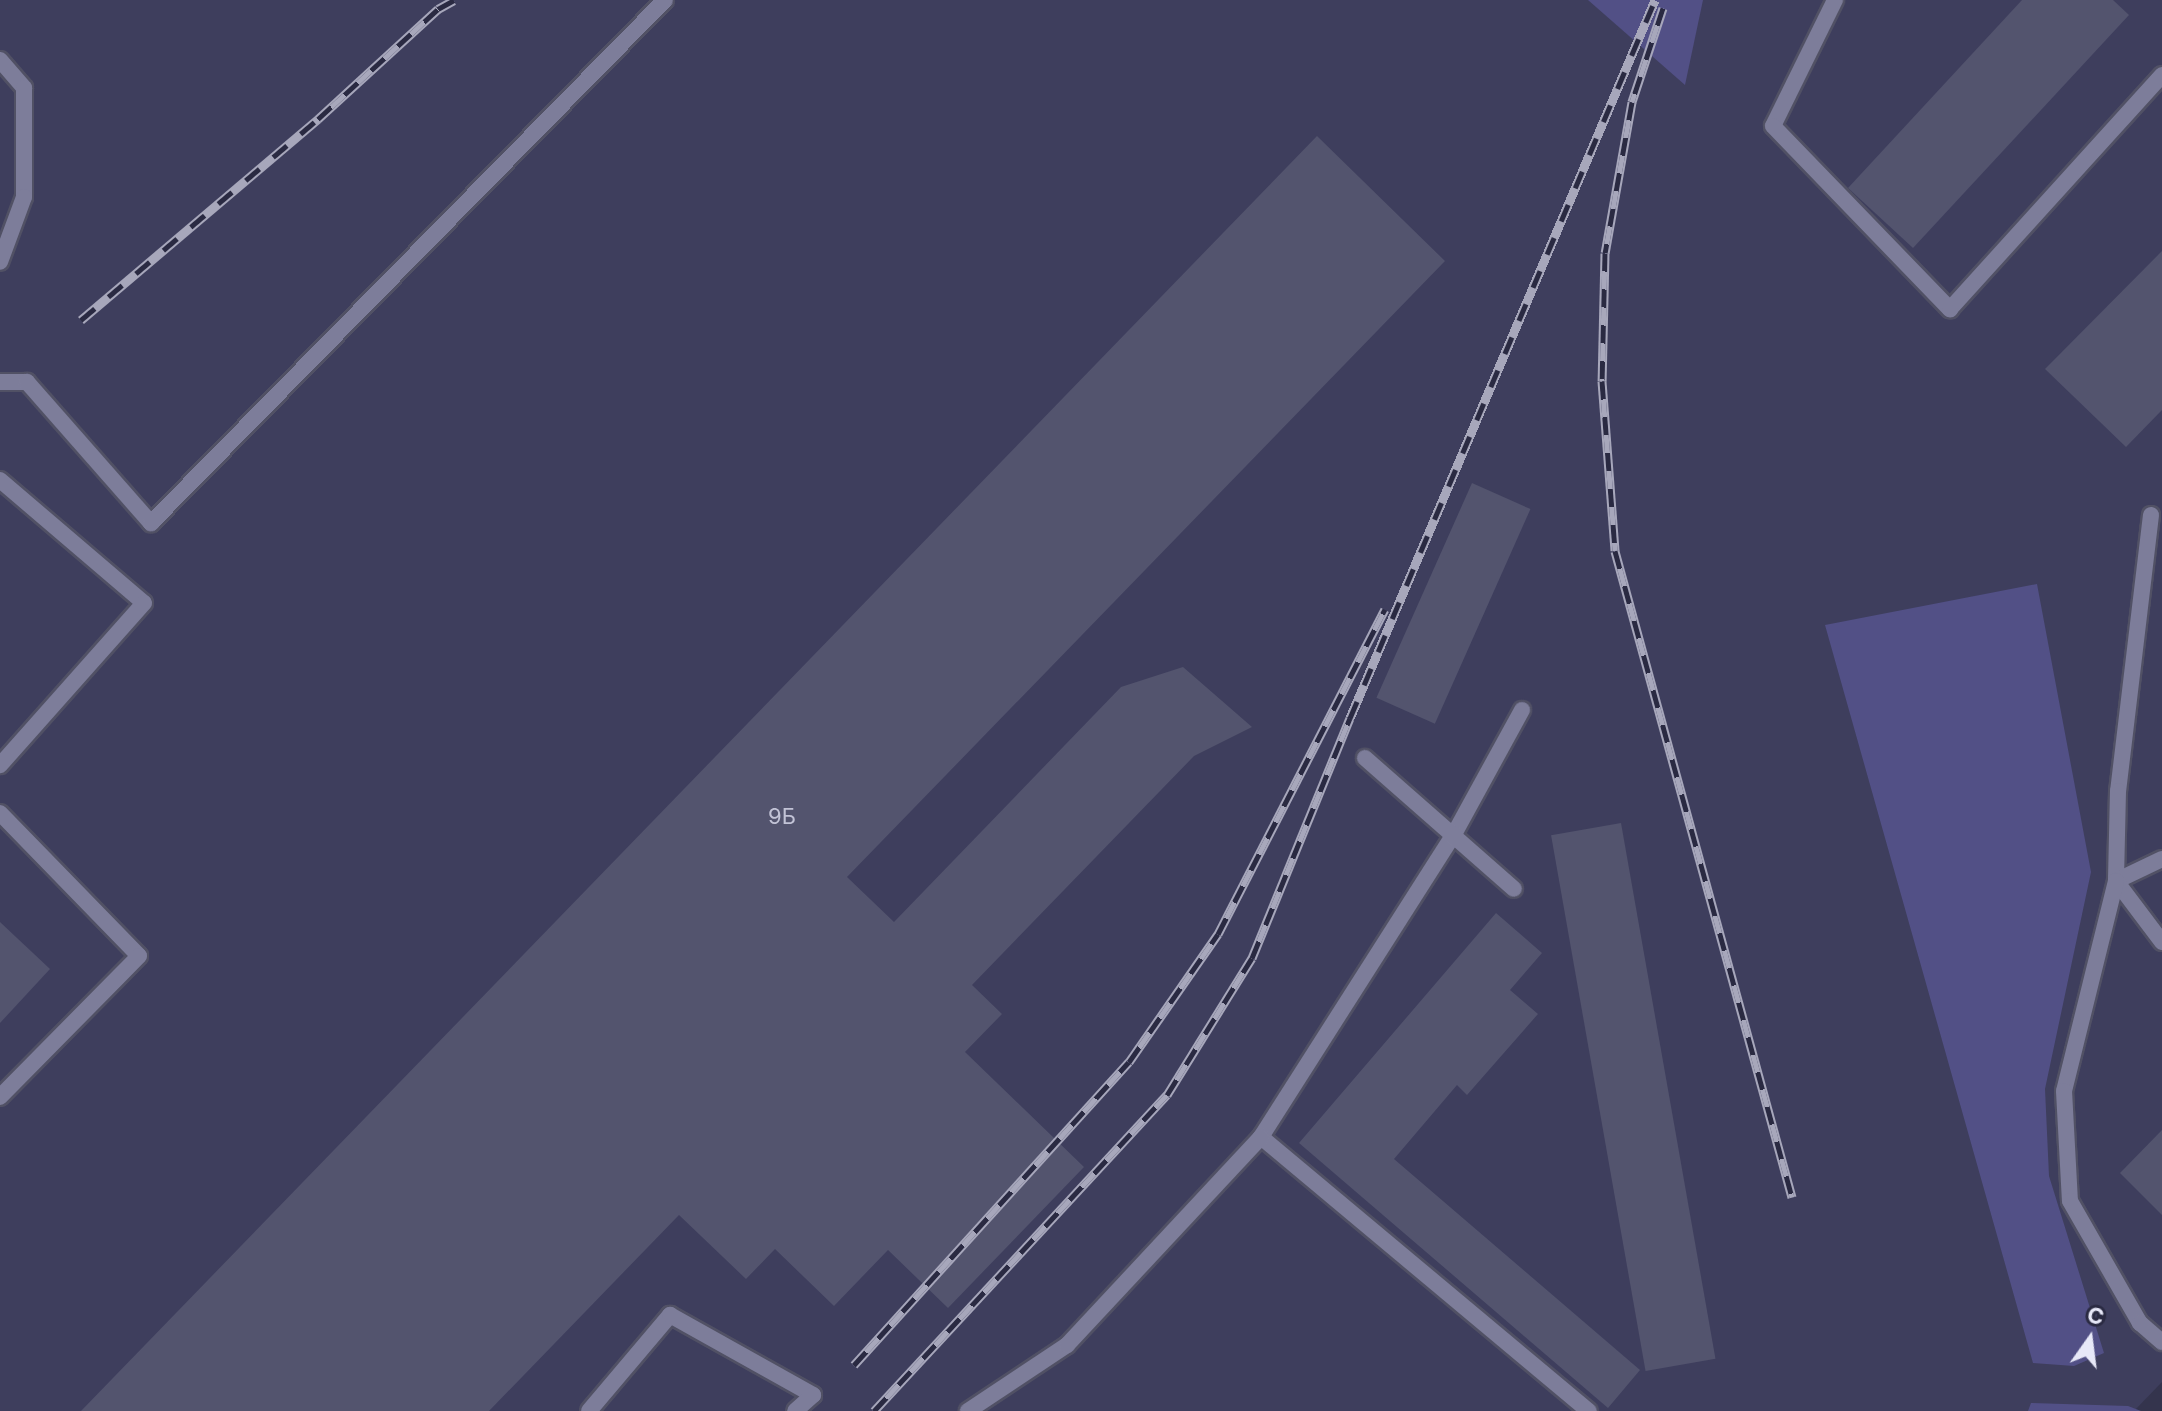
<!DOCTYPE html>
<meta charset="utf-8">
<style>
body{margin:0}
#map{position:relative;width:2162px;height:1411px;overflow:hidden;background:#34344d;font-family:Inter,sans-serif}
div>[style]{position:absolute}
.built>*{inset:0;background:#3e3e5d}
.green>*{inset:0;background:#525086}
.building>*{inset:0;background:#53546e;transform-origin:0 0}
.roads{filter:drop-shadow(2px 0 #515165) drop-shadow(-2px 0 #515165) drop-shadow(0 2px #515165) drop-shadow(0 -2px #515165)}
.lane>*{height:16px;margin:-8px;padding:0 8px;transform-origin:8px;border-radius:8px;background:#7d7d9a}
.rail>*{height:9px;margin-top:-4.5px;transform-origin:0;background:repeating-linear-gradient(90deg,#2a2a42 0 18px,#a7a7bb 0 36px);box-sizing:border-box;border-block:2px solid #a7a7bb}
span{translate:-50% -50%;white-space:nowrap;text-align:center;line-height:1.15;-webkit-text-stroke:8px #2a2a42;paint-order:stroke}
.number-label{font-size:22px;color:#c2c3d6}
.number-label span{-webkit-text-stroke-width:0}
.north{position:absolute;left:2050px;top:1299px;width:80px;height:80px;-webkit-text-stroke:6px #2a2a42;paint-order:stroke;rotate:14deg;font-size:22px;font-weight:700;line-height:32px;text-align:center;color:#e7e8f8}
.north::after{content:'';display:block;margin:auto;width:28px;height:36px;background:#e7e8f8;clip-path:polygon(50% 0,100% 100%,50% 72%,0 100%)}
</style>
<div id="map">
<div class="built">
<div style="clip-path:polygon(0 0,2162px 0,2162px 1382px,2134px 1411px,0 1411px)"></div>
</div>
<div class="green">
<div style="clip-path:polygon(1588px 0,1703px 0,1685px 85px)"></div>
<div style="clip-path:polygon(2037px 584px,2091px 872px,2045px 1089px,2049px 1176px,2104px 1353px,2074px 1366px,2033px 1363px,1825px 625px)"></div>
<div style="clip-path:polygon(2031px 1403px,2128px 1406px,2141px 1411px,2028px 1411px)"></div>
</div>
<div class="building">
<div style="clip-path:polygon(2022px 0,2113px 0,2129px 15px,1913px 248px,1848px 188px)"></div>
<div style="clip-path:polygon(1317px 136px,1445px 261px,847px 877px,894px 922px,1121px 687px,1183px 667px,1252px 727px,1194px 756px,972px 985px,1002px 1014px,965px 1052px,1084px 1167px,948px 1308px,888px 1250px,834px 1306px,775px 1249px,746px 1279px,679px 1215px,489px 1411px,81px 1411px)"></div>
<div style="clip-path:polygon(2162px 251px,2162px 410px,2126px 447px,2045px 369px)"></div>
<div style="left:1472px;top:483px;width:64px;height:235px;rotate:24deg"></div>
<div style="left:1621px;top:823px;width:544px;height:71px;rotate:80deg"></div>
<div style="clip-path:polygon(1496px 913px,1542px 953px,1510px 990px,1538px 1014px,1467px 1095px,1457px 1085px,1394px 1159px,1640px 1370px,1608px 1408px,1299px 1143px)"></div>
<div style="clip-path:polygon(0 922px,50px 969px,0 1023px)"></div>
<div style="clip-path:polygon(2162px 1130px,2162px 1215px,2120px 1173px)"></div>
</div>
<div class="roads">
<div class="lane">
<div style="left:1835px;top:0;width:140px;rotate:116.2deg"></div>
<div style="left:1773px;top:126px;width:255px;rotate:46deg"></div>
<div style="left:1950px;top:309px;width:316px;rotate:-47.8deg"></div>
<div style="left:0;top:60px;width:37px;rotate:49deg"></div>
<div style="left:24px;top:88px;width:109px;rotate:90deg"></div>
<div style="left:24px;top:197px;width:69px;rotate:110.3deg"></div>
<div style="left:0;top:382px;width:27px"></div>
<div style="left:27px;top:382px;width:188px;rotate:48.7deg"></div>
<div style="left:151px;top:523px;width:733px;rotate:-45.5deg"></div>
<div style="left:0;top:480px;width:189px;rotate:40.5deg"></div>
<div style="left:144px;top:603px;width:217px;rotate:131.6deg"></div>
<div style="left:2151px;top:515px;width:278px;rotate:96.8deg"></div>
<div style="left:2118px;top:791px;width:90px;rotate:91.3deg"></div>
<div style="left:2116px;top:881px;width:51px;rotate:-25.6deg"></div>
<div style="left:1522px;top:710px;width:141px;rotate:118.7deg"></div>
<div style="left:1454px;top:834px;width:359px;rotate:122.5deg"></div>
<div style="left:1261px;top:1137px;width:427px;rotate:39.9deg"></div>
<div style="left:1365px;top:758px;width:198px;rotate:41.3deg"></div>
<div style="left:0;top:813px;width:199px;rotate:45.8deg"></div>
<div style="left:139px;top:956px;width:198px;rotate:134.6deg"></div>
<div style="left:2162px;top:942px;width:76px;rotate:-127deg"></div>
<div style="left:2116px;top:881px;width:216px;rotate:103.9deg"></div>
<div style="left:2064px;top:1091px;width:110px;rotate:86.9deg"></div>
<div style="left:2070px;top:1201px;width:141px;rotate:60.2deg"></div>
<div style="left:2140px;top:1323px;width:29px;rotate:41deg"></div>
<div style="left:589px;top:1411px;width:126px;rotate:-49.8deg"></div>
<div style="left:670px;top:1315px;width:164px;rotate:29.2deg"></div>
<div style="left:813px;top:1395px;width:24px;rotate:138deg"></div>
<div style="left:968px;top:1411px;width:119px;rotate:-33.7deg"></div>
<div style="left:1067px;top:1345px;width:284px;rotate:-47deg"></div>
</div>
</div>
<div class="rail">
<div style="left:1663px;top:8px;width:99px;rotate:108.3deg"></div>
<div style="left:1632px;top:102px;width:153px;rotate:100.1deg"></div>
<div style="left:1605px;top:253px;width:128px;rotate:91.3deg"></div>
<div style="left:1602px;top:381px;width:170px;rotate:85.6deg"></div>
<div style="left:1615px;top:551px;width:670px;rotate:74.68deg"></div>
<div style="left:81px;top:320px;width:311px;rotate:-40.3deg"></div>
<div style="left:318px;top:119px;width:163px;rotate:-42.5deg"></div>
<div style="left:438px;top:9px;width:18px;rotate:-29deg"></div>
<div style="left:854px;top:1365px;width:409px;rotate:-47.8deg"></div>
<div style="left:1129px;top:1062px;width:156px;rotate:-55.2deg"></div>
<div style="left:1218px;top:934px;width:365px;rotate:-62.8deg"></div>
<div style="left:874px;top:1411px;width:431px;rotate:-47.2deg"></div>
<div style="left:1167px;top:1095px;width:161px;rotate:-58.2deg"></div>
<div style="left:1252px;top:958px;width:259px;rotate:-67.8deg"></div>
<div style="left:1350px;top:718px;width:780px;rotate:-66.98deg"></div>
</div>
<div class="number-label">
<span style="left:782px;top:817px">9Б</span>
</div>
<div class="north">С</div>
</div>
